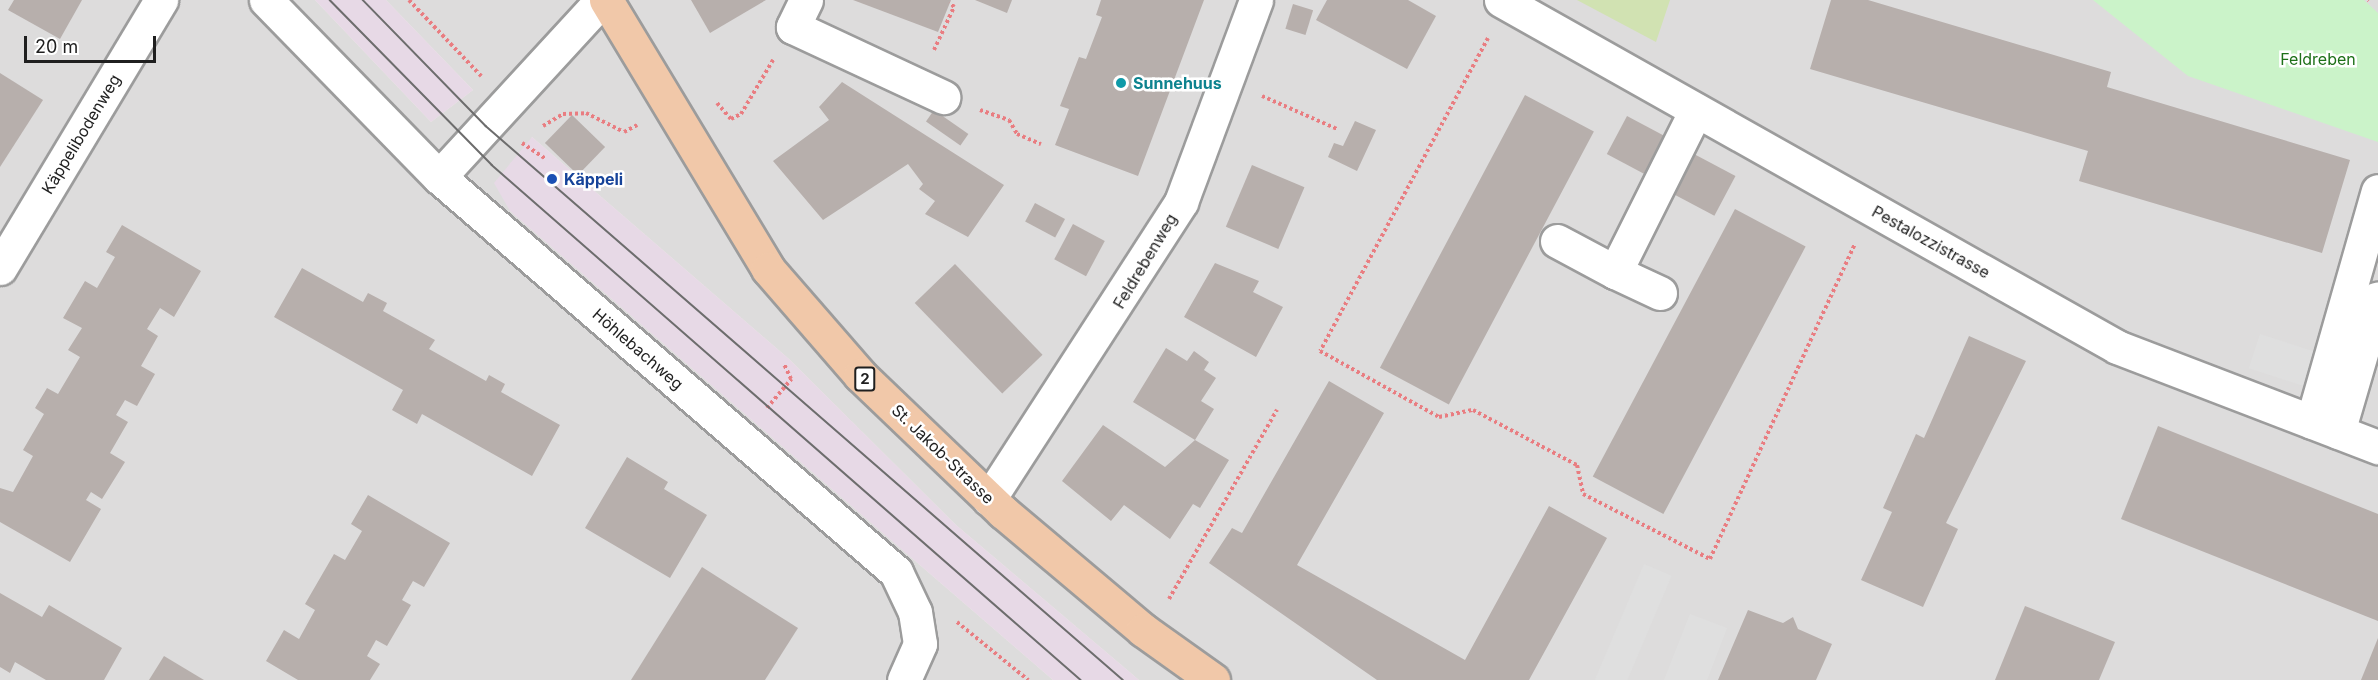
<!DOCTYPE html>
<meta charset="utf-8">
<style>
body{margin:0}
#map{position:relative;width:2378px;height:680px;overflow:hidden;background:#eeebe6;font-family:Inter,sans-serif}
div>[style]{position:absolute}
.residential>*{inset:0;background:#dddcdc}
.industrial>*{inset:0;background:#e7d9e6}
.grass>*{inset:0;background:#d1e2b2}
.park>*{inset:0;background:#cbf3c9}
.parking>*{inset:0;background:#dfdfdf;transform-origin:0 0}
.building>*{inset:0;background:#b7afac;transform-origin:0 0}
.path>*{height:4px;margin-top:-2px;transform-origin:0;background:repeating-linear-gradient(90deg,#e97d81 0 3px,transparent 0 6px)}
.roads{filter:drop-shadow(2px 0 #9c9c9c) drop-shadow(-2px 0 #9c9c9c) drop-shadow(0 2px #9c9c9c) drop-shadow(0 -2px #9c9c9c)}
.minor>*{height:33px;margin:-16.5px;padding:0 16.5px;transform-origin:16.5px;border-radius:16.5px;background:#fff}
.major>*{height:33px;margin:-16.5px;padding:0 16.5px;transform-origin:16.5px;border-radius:16.5px;background:#f1c8a9}
.tram>*{height:1.5px;margin:-0.75px;padding:0 0.75px;transform-origin:0.75px;border-radius:0.75px;background:#6d6d6d}
.dots>*{width:16px;height:16px;translate:-50% -50%;box-sizing:border-box;border:3px solid #fff;border-radius:50%}
span{translate:-50% -50%;white-space:nowrap;text-align:center;line-height:1.15;-webkit-text-stroke:5px #fff;paint-order:stroke}
.shield-label span{padding:2px 4px;background:#fff;border:2px solid;border-radius:4px;-webkit-text-stroke-width:0}
.shield-label{font-size:15px;color:#1f1f1f;font-weight:700}
.park-label{font-size:16px;color:#1e7019}
.culture-label{font-size:16px;color:#0d838f;font-weight:700}
.left{translate:0 -50%;text-align:left}
.street-label{font-size:16px;color:#1f1f1f}
.transit-label{font-size:16px;color:#164399;font-weight:700}
.scale{position:absolute;left:24px;top:36px;width:132px;height:27px;box-sizing:border-box;border:3px solid #1f1f1f;border-top:0;padding-left:8px;font-size:18px;line-height:21px;white-space:nowrap;color:#1f1f1f;-webkit-text-stroke:4px #fff;paint-order:stroke}
</style>
<div id="map">
<div class="residential">
<div style="clip-path:polygon(0 0,315px 0,431px 122px,473px 90px,386px 0,2378px 0,2378px 680px,1139px 680px,956px 525px,789px 359px,532px 137px,510px 211px,1053px 680px,0 680px)"></div>
</div>
<div class="industrial">
<div style="clip-path:polygon(315px 0,386px 0,473px 90px,431px 122px)"></div>
<div style="clip-path:polygon(532px 137px,789px 359px,956px 525px,1139px 680px,1053px 680px,510px 211px,494px 183px)"></div>
</div>
<div class="grass">
<div style="clip-path:polygon(1577px 0,1670px 0,1656px 42px)"></div>
</div>
<div class="park">
<div style="clip-path:polygon(2093px 0,2364px 0,2378px 13px,2378px 142px,2188px 76px)"></div>
</div>
<div class="parking">
<div style="left:2260px;top:334px;width:60px;height:36px;rotate:18deg"></div>
<div style="left:1644px;top:564px;width:30px;height:126px;rotate:23deg"></div>
<div style="clip-path:polygon(1690px 614px,1727px 628px,1707px 680px,1664px 680px)"></div>
</div>
<div class="building">
<div style="clip-path:polygon(14px 0,82px 0,60px 39px,8px 10px)"></div>
<div style="clip-path:polygon(691px 0,766px 0,710px 33px)"></div>
<div style="clip-path:polygon(853px 0,951px 0,938px 32px)"></div>
<div style="clip-path:polygon(975px 0,1012px 0,1007px 13px)"></div>
<div style="clip-path:polygon(1101px 0,1204px 0,1138px 176px,1055px 145px,1069px 109px,1060px 106px,1079px 57px,1086px 59px,1102px 17px,1096px 15px)"></div>
<div style="clip-path:polygon(1327px 0,1408px 0,1436px 16px,1407px 69px,1316px 20px)"></div>
<div style="clip-path:polygon(1831px 0,1868px 0,2111px 72px,2107px 87px,2350px 160px,2322px 253px,2079px 181px,2088px 151px,1810px 69px)"></div>
<div style="left:1293px;top:4px;width:21px;height:26px;rotate:17deg"></div>
<div style="clip-path:polygon(0 73px,43px 100px,0 167px)"></div>
<div style="clip-path:polygon(842px 82px,1004px 185px,968px 237px,925px 214px,935px 201px,919px 189px,923px 184px,908px 164px,823px 220px,773px 161px,829px 120px,819px 107px)"></div>
<div style="left:1525px;top:95px;width:78px;height:309px;rotate:28deg"></div>
<div style="left:934px;top:110px;width:42px;height:14px;rotate:35deg"></div>
<div style="left:572px;top:115px;width:46px;height:39px;rotate:44deg"></div>
<div style="left:1627px;top:116px;width:50px;height:43px;rotate:28deg"></div>
<div style="clip-path:polygon(1355px 121px,1376px 130px,1357px 171px,1328px 157px,1334px 143px,1343px 146px)"></div>
<div style="left:1694px;top:154px;width:47px;height:45px;rotate:28deg"></div>
<div style="left:1252px;top:165px;width:57px;height:67px;rotate:23deg"></div>
<div style="left:1035px;top:203px;width:34px;height:21px;rotate:28deg"></div>
<div style="left:1735px;top:209px;width:80px;height:303px;rotate:28deg"></div>
<div style="left:1073px;top:224px;width:36px;height:40px;rotate:28deg"></div>
<div style="clip-path:polygon(122px 225px,201px 271px,174px 317px,160px 308px,147px 329px,158px 336px,141px 366px,155px 374px,137px 406px,125px 400px,116px 415px,128px 422px,110px 453px,125px 462px,102px 499px,91px 492px,86px 500px,101px 509px,70px 562px,0 522px,0 488px,13px 492px,33px 456px,23px 450px,44px 414px,35px 408px,47px 388px,58px 394px,80px 357px,68px 350px,82px 328px,63px 318px,85px 281px,97px 288px,115px 257px,106px 252px)"></div>
<div style="clip-path:polygon(1215px 263px,1259px 281px,1253px 292px,1283px 307px,1256px 357px,1184px 317px)"></div>
<div style="left:955px;top:264px;width:126px;height:56px;rotate:46deg"></div>
<div style="clip-path:polygon(302px 268px,363px 302px,368px 293px,387px 303px,383px 311px,435px 340px,429px 349px,486px 381px,489px 375px,505px 384px,501px 392px,560px 425px,532px 476px,422px 414px,417px 424px,392px 410px,403px 390px,274px 317px)"></div>
<div style="clip-path:polygon(1969px 336px,2026px 361px,1946px 523px,1958px 529px,1923px 607px,1861px 580px,1892px 512px,1883px 508px,1916px 434px,1924px 438px)"></div>
<div style="clip-path:polygon(1166px 348px,1187px 361px,1194px 351px,1209px 362px,1204px 370px,1216px 378px,1201px 401px,1214px 409px,1195px 440px,1133px 402px)"></div>
<div style="clip-path:polygon(1329px 381px,1384px 413px,1297px 565px,1465px 660px,1549px 506px,1607px 538px,1529px 680px,1377px 680px,1209px 563px,1232px 528px,1242px 533px)"></div>
<div style="clip-path:polygon(1103px 425px,1165px 467px,1195px 440px,1229px 460px,1200px 508px,1193px 504px,1170px 539px,1124px 505px,1111px 521px,1062px 481px)"></div>
<div style="clip-path:polygon(2158px 426px,2378px 514px,2378px 621px,2121px 519px)"></div>
<div style="clip-path:polygon(627px 457px,668px 482px,664px 489px,707px 515px,670px 578px,585px 528px)"></div>
<div style="clip-path:polygon(368px 495px,450px 543px,424px 587px,413px 581px,402px 600px,411px 605px,387px 646px,376px 640px,367px 656px,380px 664px,370px 680px,298px 680px,266px 661px,284px 630px,299px 639px,315px 610px,305px 604px,334px 554px,345px 560px,362px 531px,351px 524px)"></div>
<div style="clip-path:polygon(702px 567px,798px 628px,765px 680px,631px 680px)"></div>
<div style="clip-path:polygon(0 593px,42px 617px,49px 605px,122px 648px,104px 680px,46px 680px,15px 662px,10px 673px,0 667px)"></div>
<div style="clip-path:polygon(2025px 606px,2115px 642px,2099px 680px,1995px 680px)"></div>
<div style="clip-path:polygon(1748px 610px,1783px 623px,1793px 617px,1798px 629px,1832px 644px,1816px 680px,1718px 680px)"></div>
<div style="clip-path:polygon(2378px 638px,2378px 680px,2361px 680px)"></div>
<div style="clip-path:polygon(164px 656px,204px 680px,149px 680px)"></div>
</div>
<div class="path">
<div style="left:409px;top:0;width:105px;rotate:46.5deg"></div>
<div style="left:2368px;top:0;width:1px;rotate:45deg"></div>
<div style="left:1488px;top:38px;width:355px;rotate:118.2deg"></div>
<div style="left:1320px;top:351px;width:136px;rotate:29deg"></div>
<div style="left:1439px;top:417px;width:35px;rotate:-12deg"></div>
<div style="left:1473px;top:410px;width:118px;rotate:27.9deg"></div>
<div style="left:1577px;top:465px;width:30px;rotate:78deg"></div>
<div style="left:1583px;top:494px;width:143px;rotate:27.1deg"></div>
<div style="left:1710px;top:559px;width:347px;rotate:-65.3deg"></div>
<div style="left:934px;top:50px;width:47px;rotate:-65.1deg"></div>
<div style="left:954px;top:7px;width:6px;rotate:-129deg"></div>
<div style="left:1262px;top:96px;width:82px;rotate:23.7deg"></div>
<div style="left:717px;top:103px;width:21px;rotate:49deg"></div>
<div style="left:731px;top:119px;width:11px;rotate:-27deg"></div>
<div style="left:741px;top:114px;width:63px;rotate:-59.3deg"></div>
<div style="left:980px;top:110px;width:31px;rotate:19deg"></div>
<div style="left:1009px;top:120px;width:16px;rotate:60deg"></div>
<div style="left:1017px;top:134px;width:26px;rotate:23deg"></div>
<div style="left:543px;top:126px;width:23px;rotate:-31deg"></div>
<div style="left:563px;top:114px;width:23px;rotate:-2deg"></div>
<div style="left:586px;top:113px;width:42px;rotate:26.6deg"></div>
<div style="left:624px;top:132px;width:15px;rotate:-28deg"></div>
<div style="left:522px;top:143px;width:29px;rotate:34deg"></div>
<div style="left:767px;top:408px;width:38px;rotate:-50deg"></div>
<div style="left:791px;top:379px;width:17px;rotate:-115deg"></div>
<div style="left:1169px;top:599px;width:218px;rotate:-60.3deg"></div>
<div style="left:957px;top:622px;width:92px;rotate:39.2deg"></div>
</div>
<div class="roads">
<div class="minor">
<div style="left:266px;top:0;width:248px;rotate:45.7deg"></div>
<div style="left:439px;top:177px;width:604px;rotate:40.84deg"></div>
<div style="left:896px;top:572px;width:44px;rotate:64.6deg"></div>
<div style="left:915px;top:612px;width:32px;rotate:81deg"></div>
<div style="left:920px;top:644px;width:39px;rotate:114deg"></div>
<div style="left:806px;top:0;width:30px;rotate:116deg"></div>
<div style="left:793px;top:27px;width:166px;rotate:25deg"></div>
<div style="left:1501px;top:0;width:707px;rotate:29.39deg"></div>
<div style="left:2117px;top:347px;width:280px;rotate:21deg"></div>
<div style="left:439px;top:177px;width:241px;rotate:-47.4deg"></div>
<div style="left:1557px;top:241px;width:66px;rotate:28.1deg"></div>
<div style="left:0;top:268px;width:313px;rotate:-59deg"></div>
<div style="left:1660px;top:293px;width:50px;rotate:-155deg"></div>
<div style="left:1615px;top:272px;width:181px;rotate:-63.4deg"></div>
<div style="left:2312px;top:422px;width:240px;rotate:-74.1deg"></div>
<div style="left:2338px;top:432px;width:139px;rotate:-73.7deg"></div>
<div style="left:989px;top:499px;width:354px;rotate:-57.1deg"></div>
<div style="left:1181px;top:202px;width:215px;rotate:-69.6deg"></div>
</div>
<div class="major">
<div style="left:606px;top:0;width:314px;rotate:58.9deg"></div>
<div style="left:768px;top:269px;width:140px;rotate:49deg"></div>
<div style="left:860px;top:375px;width:198px;rotate:43.8deg"></div>
<div style="left:1003px;top:512px;width:183px;rotate:40.1deg"></div>
<div style="left:1143px;top:630px;width:86px;rotate:35.5deg"></div>
</div>
</div>
<div class="tram">
<div style="left:330px;top:0;width:231px;rotate:45.5deg"></div>
<div style="left:492px;top:165px;width:782px;rotate:41.17deg"></div>
<div style="left:363px;top:0;width:176px;rotate:45.7deg"></div>
<div style="left:486px;top:126px;width:844px;rotate:41.01deg"></div>
</div>
<div class="dots">
<div style="left:1121px;top:83px;background:#0f9aa8"></div>
<div style="left:552px;top:179px;background:#1a4fb4"></div>
</div>
<div class="shield-label">
<span style="left:865px;top:379px">2</span>
</div>
<div class="park-label">
<span style="left:2318px;top:59px">Feldreben</span>
</div>
<div class="culture-label">
<span class="left" style="left:1133px;top:83px">Sunnehuus</span>
</div>
<div class="street-label">
<span style="left:81px;top:134px;rotate:-59deg">Käppelibodenweg</span>
<span style="left:1931px;top:242px;rotate:29deg">Pestalozzistrasse</span>
<span style="left:1145px;top:261px;rotate:-59deg">Feldrebenweg</span>
<span style="left:638px;top:349px;rotate:41deg">Höhlebachweg</span>
<span style="left:943px;top:454px;rotate:44deg">St. Jakob-Strasse</span>
</div>
<div class="transit-label">
<span class="left" style="left:564px;top:179px">Käppeli</span>
</div>
<div class="scale">20 m</div>
</div>
